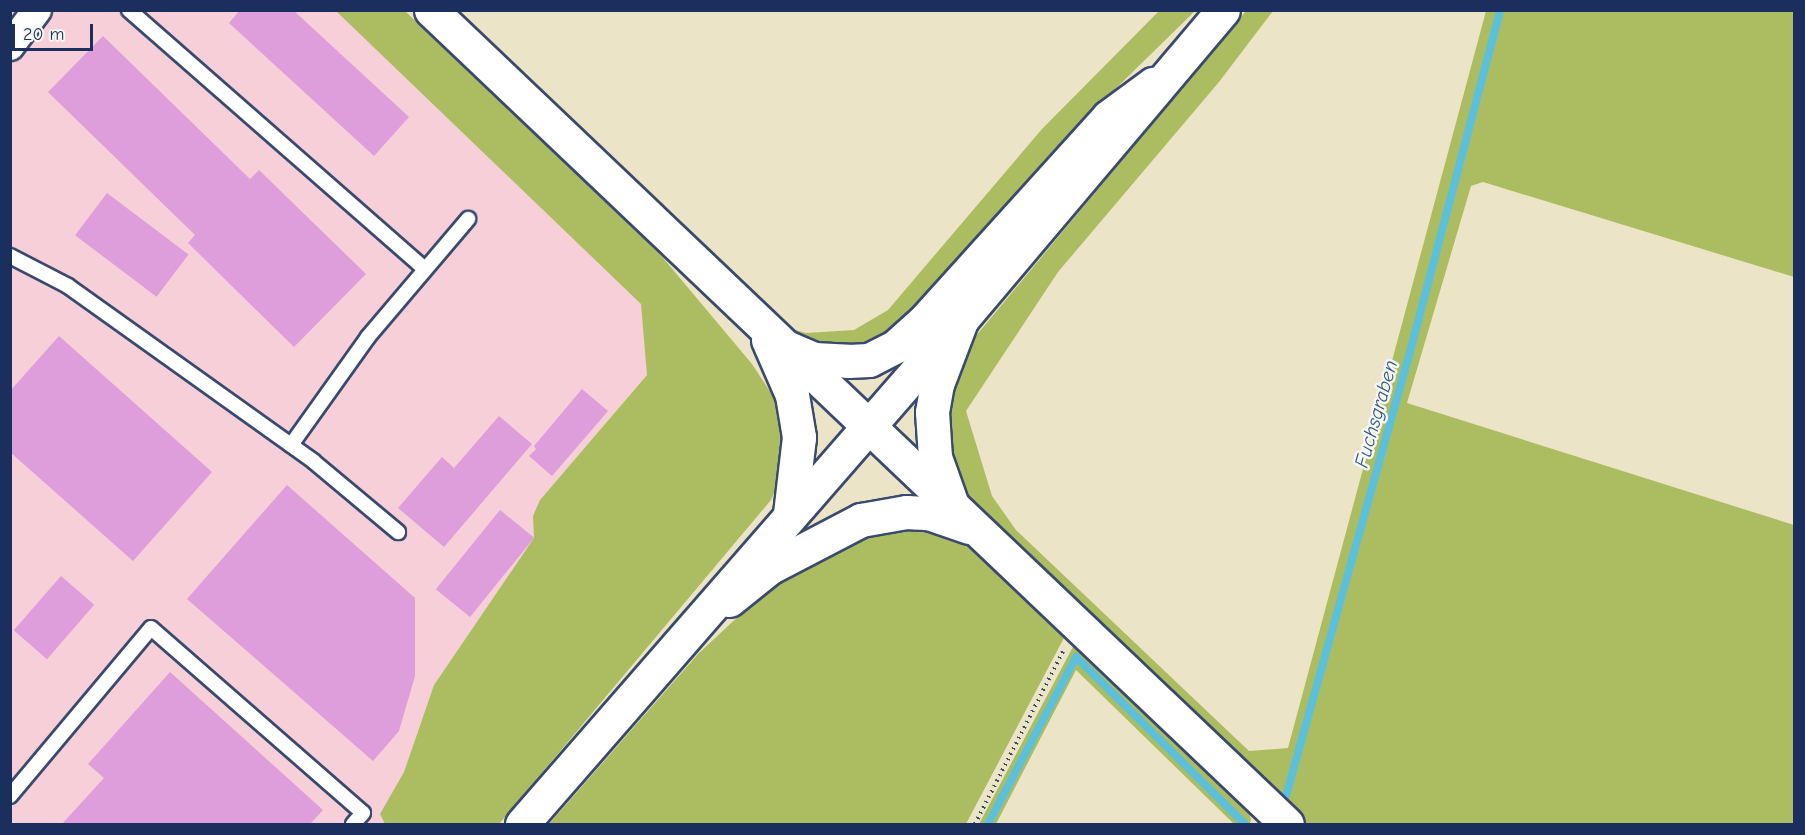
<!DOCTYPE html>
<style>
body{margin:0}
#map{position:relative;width:1805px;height:835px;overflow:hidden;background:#ece4c6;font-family:"Comic Neue",sans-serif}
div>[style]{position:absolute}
.built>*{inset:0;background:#f6cfd8}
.green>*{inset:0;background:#acbd61}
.stream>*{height:8px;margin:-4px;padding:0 4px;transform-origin:4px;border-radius:4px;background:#5cc0da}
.building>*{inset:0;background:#dd9edb;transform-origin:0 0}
.path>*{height:4px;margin-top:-2px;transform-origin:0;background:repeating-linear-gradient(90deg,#3a4a6e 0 1.5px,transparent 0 6px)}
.roads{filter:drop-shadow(2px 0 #3a4a6e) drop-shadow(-2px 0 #3a4a6e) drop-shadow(0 2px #3a4a6e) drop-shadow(0 -2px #3a4a6e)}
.service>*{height:14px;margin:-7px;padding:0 7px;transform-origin:7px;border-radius:7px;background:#fff}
.minor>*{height:28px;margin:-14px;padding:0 14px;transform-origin:14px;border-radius:14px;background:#fff}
.tertiary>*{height:33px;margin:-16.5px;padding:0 16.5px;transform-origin:16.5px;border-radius:16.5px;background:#fff}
.secondary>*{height:33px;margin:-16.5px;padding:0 16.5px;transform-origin:16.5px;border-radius:16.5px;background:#fff}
span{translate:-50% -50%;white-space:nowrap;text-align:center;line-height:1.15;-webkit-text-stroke:5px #f6f6f2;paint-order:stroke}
.water-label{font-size:20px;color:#2e5a83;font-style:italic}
.frame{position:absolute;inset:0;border:12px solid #1b2f5e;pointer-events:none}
.scale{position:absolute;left:12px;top:24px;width:81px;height:27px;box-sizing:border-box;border:3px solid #1b2f5e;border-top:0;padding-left:8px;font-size:18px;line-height:21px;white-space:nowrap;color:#1b2f5e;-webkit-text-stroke:4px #f6f6f2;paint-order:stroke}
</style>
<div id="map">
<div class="built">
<div style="clip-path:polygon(10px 11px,405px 11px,653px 246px,647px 374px,540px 500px,533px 516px,534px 538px,434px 685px,404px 772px,381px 814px,385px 824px,11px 824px)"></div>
</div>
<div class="green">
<div style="clip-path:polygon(336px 11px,405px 11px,653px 246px,752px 364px,779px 405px,788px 462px,771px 500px,499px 824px,385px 824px,380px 814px,404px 772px,434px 685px,534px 538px,533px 516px,540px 500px,647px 375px,641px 304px)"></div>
<div style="clip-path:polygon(1159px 11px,1195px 11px,1105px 99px,926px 304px,868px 349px,818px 350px,785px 327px,806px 333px,854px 330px,888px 310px,1042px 129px)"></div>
<div style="clip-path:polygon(1246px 11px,1273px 11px,1219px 82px,1058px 272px,966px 411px,992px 496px,1016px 530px,1249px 751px,1288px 748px,1486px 11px,1794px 11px,1794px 277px,1483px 182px,1471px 186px,1407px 403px,1794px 525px,1794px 824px,1306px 824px,1044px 578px,974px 505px,962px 484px,948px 447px,944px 411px,953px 377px,975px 337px)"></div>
<div style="clip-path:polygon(868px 527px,927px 527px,954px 537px,992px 564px,1066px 634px,966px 824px,549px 824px,698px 654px,775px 582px)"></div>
<div style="clip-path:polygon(1075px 643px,1246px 805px,1251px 819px,1250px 824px,1234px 824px,1076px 670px,996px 824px,979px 824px)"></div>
</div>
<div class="stream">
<div style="left:1282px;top:810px;width:464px;rotate:-74.4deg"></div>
<div style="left:1407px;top:363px;width:365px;rotate:-75.2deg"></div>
<div style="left:988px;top:824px;width:189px;rotate:-62.2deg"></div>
<div style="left:1076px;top:657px;width:238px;rotate:44.7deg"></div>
</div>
<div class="building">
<div style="clip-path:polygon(240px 10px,293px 10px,409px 117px,374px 156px,229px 23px)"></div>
<div style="clip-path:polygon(103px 36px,250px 179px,259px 170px,366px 274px,294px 347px,188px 243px,195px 235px,48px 92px)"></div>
<div style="left:107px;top:193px;width:102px;height:53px;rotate:37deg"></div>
<div style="clip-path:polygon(59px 336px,212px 472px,133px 561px,10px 452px,10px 391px)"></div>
<div style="clip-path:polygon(582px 389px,608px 411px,552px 476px,529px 456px,536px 449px,534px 446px)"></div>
<div style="clip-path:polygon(499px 416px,532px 444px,444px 547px,398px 508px,442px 457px,454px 468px)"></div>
<div style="clip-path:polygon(287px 485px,415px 598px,415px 676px,399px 731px,373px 761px,187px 599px)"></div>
<div style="left:500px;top:510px;width:44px;height:102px;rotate:39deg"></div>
<div style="left:61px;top:576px;width:44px;height:72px;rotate:41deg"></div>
<div style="clip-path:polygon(170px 672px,323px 810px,310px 824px,62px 824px,104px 778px,88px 764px)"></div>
</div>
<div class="path">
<div style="left:975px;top:824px;width:194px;rotate:-63deg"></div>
</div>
<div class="roads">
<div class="service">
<div style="left:129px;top:10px;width:393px;rotate:41.2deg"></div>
<div style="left:10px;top:256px;width:65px;rotate:27.3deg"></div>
<div style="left:68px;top:286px;width:301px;rotate:35.5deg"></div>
<div style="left:313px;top:461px;width:111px;rotate:39.9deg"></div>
<div style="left:291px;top:445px;width:133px;rotate:-54.5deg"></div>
<div style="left:368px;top:337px;width:155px;rotate:-49.7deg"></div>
<div style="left:10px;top:796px;width:219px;rotate:-50deg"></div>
<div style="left:151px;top:628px;width:281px;rotate:41.1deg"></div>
<div style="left:363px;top:813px;width:15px;rotate:132deg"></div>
</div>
<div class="minor">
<div style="left:10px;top:46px;width:45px;rotate:-53.1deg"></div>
</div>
<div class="tertiary">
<div style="left:431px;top:10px;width:1181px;rotate:43.56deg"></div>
<div style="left:768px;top:340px;width:60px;rotate:66.4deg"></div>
<div style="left:792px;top:395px;width:43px;rotate:80.5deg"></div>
<div style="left:799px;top:437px;width:78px;rotate:96.7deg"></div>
<div style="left:788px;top:348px;width:28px;rotate:23deg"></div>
<div style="left:814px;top:359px;width:34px;rotate:3deg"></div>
<div style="left:848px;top:361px;width:21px;rotate:-3deg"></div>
<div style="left:869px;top:360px;width:30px;rotate:-27deg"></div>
<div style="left:896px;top:346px;width:36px;rotate:-42deg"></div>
<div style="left:923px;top:322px;width:276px;rotate:-47.9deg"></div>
<div style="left:1108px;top:117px;width:56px;rotate:-36.3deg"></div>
<div style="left:951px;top:502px;width:48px;rotate:-109.6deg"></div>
<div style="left:935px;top:457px;width:45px;rotate:-93.8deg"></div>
<div style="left:932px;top:412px;width:28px;rotate:-80deg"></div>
<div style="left:937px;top:384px;width:67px;rotate:-69.1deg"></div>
<div style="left:729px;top:600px;width:51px;rotate:-38.7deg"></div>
<div style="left:769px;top:568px;width:104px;rotate:-27.6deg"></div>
<div style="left:861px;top:520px;width:46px;rotate:-10.1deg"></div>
<div style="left:906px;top:512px;width:22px;rotate:3deg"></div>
<div style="left:928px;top:513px;width:43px;rotate:18.9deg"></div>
</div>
<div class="secondary">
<div style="left:522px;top:824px;width:670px;rotate:-48.93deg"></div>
<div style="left:962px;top:319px;width:404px;rotate:-49.8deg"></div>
</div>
</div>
<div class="water-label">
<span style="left:1376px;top:414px;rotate:-74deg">Fuchsgraben</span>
</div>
<div class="frame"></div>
<div class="scale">20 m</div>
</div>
